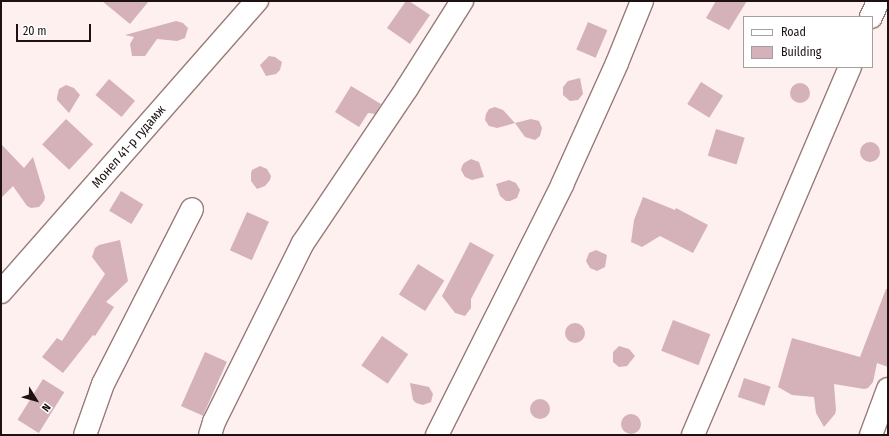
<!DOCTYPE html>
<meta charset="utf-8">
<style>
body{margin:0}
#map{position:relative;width:889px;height:436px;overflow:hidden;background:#fdf0ef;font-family:"Fira Sans Condensed",sans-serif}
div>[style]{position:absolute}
.building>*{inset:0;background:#d5b1ba;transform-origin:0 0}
.round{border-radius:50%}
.roads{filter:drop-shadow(1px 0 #987b78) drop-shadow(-1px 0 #987b78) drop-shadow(0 1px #987b78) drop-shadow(0 -1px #987b78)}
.minor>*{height:22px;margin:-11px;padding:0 11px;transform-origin:11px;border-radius:11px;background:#fff}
span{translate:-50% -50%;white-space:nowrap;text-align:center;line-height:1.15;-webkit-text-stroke:3px #fff;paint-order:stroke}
.street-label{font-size:13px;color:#1d1211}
.frame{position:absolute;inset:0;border:2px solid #1d1211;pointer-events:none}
.legend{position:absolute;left:743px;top:16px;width:130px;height:52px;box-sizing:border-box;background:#fff;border:1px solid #a5a0a0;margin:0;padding:5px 7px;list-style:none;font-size:12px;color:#1d1211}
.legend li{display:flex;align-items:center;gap:8px;height:20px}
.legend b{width:20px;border:1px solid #a5a0a0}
.north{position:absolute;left:16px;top:380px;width:40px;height:40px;-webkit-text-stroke:3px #fff;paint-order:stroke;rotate:127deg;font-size:11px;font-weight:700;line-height:16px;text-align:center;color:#1d1211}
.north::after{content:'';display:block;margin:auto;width:14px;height:18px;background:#1d1211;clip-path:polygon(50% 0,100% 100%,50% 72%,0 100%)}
.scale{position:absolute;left:16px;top:24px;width:75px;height:18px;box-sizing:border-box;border:2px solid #1d1211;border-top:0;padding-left:5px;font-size:12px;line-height:14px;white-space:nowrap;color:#1d1211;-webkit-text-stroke:3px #fff;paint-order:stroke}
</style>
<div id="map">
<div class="building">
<div style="clip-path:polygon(102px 1px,149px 1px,130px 24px)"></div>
<div style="clip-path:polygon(406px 1px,409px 1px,430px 15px,410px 44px,387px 28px)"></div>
<div style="clip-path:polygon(716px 1px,747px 1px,729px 30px,706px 18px)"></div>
<div style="clip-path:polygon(176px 21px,183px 23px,188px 28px,185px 38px,177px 41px,157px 39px,145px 56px,132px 56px,130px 44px,134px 37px,125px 35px)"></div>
<div style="left:588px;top:22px;width:21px;height:30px;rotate:23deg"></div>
<div style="clip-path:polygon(269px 56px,275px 57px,282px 62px,280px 70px,276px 74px,266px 76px,260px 65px)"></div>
<div style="clip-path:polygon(580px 78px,583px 94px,578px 100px,570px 101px,563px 95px,563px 87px,568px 81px)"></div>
<div style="left:109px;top:79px;width:34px;height:21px;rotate:40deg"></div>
<div style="left:701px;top:82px;width:26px;height:26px;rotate:32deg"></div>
<div class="round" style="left:790px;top:83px;width:20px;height:20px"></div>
<div style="clip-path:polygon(66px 85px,74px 88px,80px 95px,69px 113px,57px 100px,57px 97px,59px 89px)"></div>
<div style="clip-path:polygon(351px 86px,381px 104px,375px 114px,368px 113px,359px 127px,335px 112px)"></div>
<div style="clip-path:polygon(495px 107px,503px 110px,515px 123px,497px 128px,489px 126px,485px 120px,486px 114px,489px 109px)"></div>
<div style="left:66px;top:119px;width:37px;height:35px;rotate:43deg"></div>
<div style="clip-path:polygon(531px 119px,539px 121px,542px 128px,540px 136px,535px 140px,525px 137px,515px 123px)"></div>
<div style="left:716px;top:129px;width:30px;height:28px;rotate:17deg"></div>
<div class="round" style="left:860px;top:142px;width:20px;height:20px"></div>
<div style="clip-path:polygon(1px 144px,24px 168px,33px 157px,45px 197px,44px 201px,39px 207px,31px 208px,27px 206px,13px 186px,1px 198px)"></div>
<div style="clip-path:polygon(471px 159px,479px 162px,484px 177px,472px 180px,465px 177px,461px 170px,462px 166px,464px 163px)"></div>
<div style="clip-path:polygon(260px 166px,267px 169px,271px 176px,270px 180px,265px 186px,257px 189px,251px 181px,251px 173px,252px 170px)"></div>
<div style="clip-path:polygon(509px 180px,516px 183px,520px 190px,517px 198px,510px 201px,506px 201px,500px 196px,496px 184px)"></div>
<div style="left:121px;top:191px;width:26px;height:23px;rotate:31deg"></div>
<div style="clip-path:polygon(643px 197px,675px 210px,676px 208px,708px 225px,693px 253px,660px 236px,642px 247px,631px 242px,634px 220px)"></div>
<div style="left:247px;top:212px;width:24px;height:42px;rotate:24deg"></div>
<div style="clip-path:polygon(120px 240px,128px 281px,106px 302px,114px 307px,95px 336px,93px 335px,63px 373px,42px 357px,57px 338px,62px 341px,105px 274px,92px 257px,95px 248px,99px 245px)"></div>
<div style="clip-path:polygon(470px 242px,494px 255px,471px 299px,471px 308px,465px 316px,455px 313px,442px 296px)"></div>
<div style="clip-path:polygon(596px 250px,607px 255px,605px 267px,597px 271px,590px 268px,586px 261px,589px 253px)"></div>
<div style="left:418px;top:264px;width:31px;height:36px;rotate:32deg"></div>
<div style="clip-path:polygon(886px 289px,888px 289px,888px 367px,877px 363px,873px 382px,868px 388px,864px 389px,834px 384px,836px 410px,835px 414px,824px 427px,816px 413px,814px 397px,792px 395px,778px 387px,792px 338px,860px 357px)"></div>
<div style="left:673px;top:320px;width:40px;height:33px;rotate:21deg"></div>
<div class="round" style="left:565px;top:323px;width:20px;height:20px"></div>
<div style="left:382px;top:336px;width:32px;height:36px;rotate:35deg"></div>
<div style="clip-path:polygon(619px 346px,629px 349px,635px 356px,627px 366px,619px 367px,613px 362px,613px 352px)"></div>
<div style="left:205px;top:352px;width:24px;height:59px;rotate:24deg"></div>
<div style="left:744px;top:378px;width:28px;height:20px;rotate:18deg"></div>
<div style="left:43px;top:379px;width:25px;height:48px;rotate:32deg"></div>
<div style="clip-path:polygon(410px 383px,429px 387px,433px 394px,431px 402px,423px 405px,416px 403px,413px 400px)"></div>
<div class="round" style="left:530px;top:399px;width:20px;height:20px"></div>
<div class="round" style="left:621px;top:414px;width:20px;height:20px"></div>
</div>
<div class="roads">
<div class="minor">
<div style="left:871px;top:17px;width:17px;rotate:-66deg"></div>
<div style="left:1px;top:292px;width:388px;rotate:-48.7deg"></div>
<div style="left:85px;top:435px;width:54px;rotate:-70.6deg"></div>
<div style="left:103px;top:384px;width:196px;rotate:-63deg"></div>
<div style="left:210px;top:435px;width:14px;rotate:-73deg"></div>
<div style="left:214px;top:422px;width:200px;rotate:-63.6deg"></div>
<div style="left:303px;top:243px;width:187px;rotate:-56.1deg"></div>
<div style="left:407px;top:88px;width:103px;rotate:-57.7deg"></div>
<div style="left:437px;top:435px;width:280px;rotate:-63.4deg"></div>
<div style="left:562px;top:185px;width:134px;rotate:-65.7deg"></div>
<div style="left:617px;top:63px;width:67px;rotate:-68deg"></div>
<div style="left:693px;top:435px;width:400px;rotate:-66.9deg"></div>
<div style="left:871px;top:435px;width:49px;rotate:-69.7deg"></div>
</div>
</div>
<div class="street-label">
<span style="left:129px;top:147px;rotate:-49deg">Монел 41-р гудамж</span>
</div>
<div class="frame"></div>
<ul class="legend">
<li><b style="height:5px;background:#fff"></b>Road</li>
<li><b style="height:11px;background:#d5b1ba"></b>Building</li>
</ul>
<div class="north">N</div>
<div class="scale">20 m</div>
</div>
